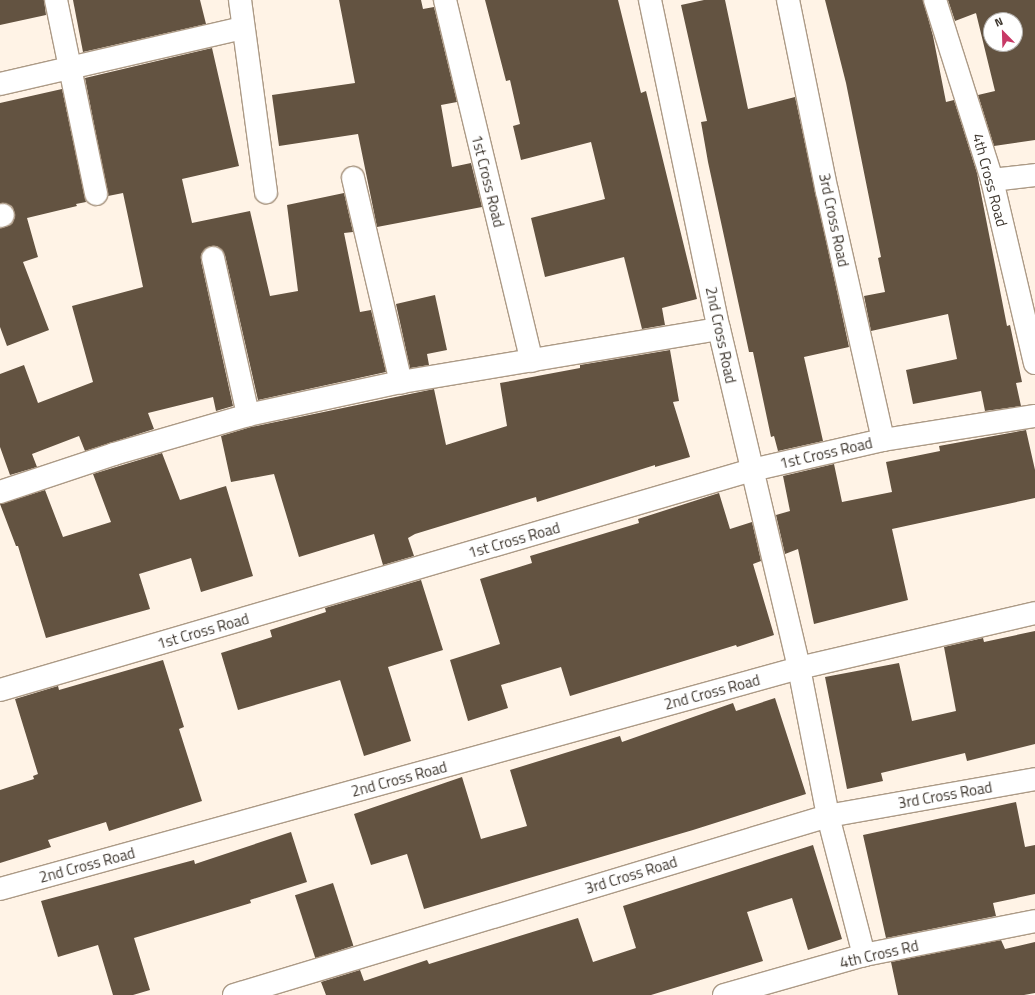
<!DOCTYPE html>
<style>
body{margin:0}
#map{position:relative;width:1035px;height:995px;overflow:hidden;background:#fff3e6;font-family:"Titillium Web",sans-serif}
div>[style]{position:absolute}
.building>*{inset:0;background:#635341;transform-origin:0 0}
.roads{filter:drop-shadow(1px 0 #ac9a86) drop-shadow(-1px 0 #ac9a86) drop-shadow(0 1px #ac9a86) drop-shadow(0 -1px #ac9a86)}
.minor>*{height:22px;margin:-11px;padding:0 11px;transform-origin:11px;border-radius:11px;background:#fff}
span{translate:-50% -50%;white-space:nowrap;text-align:center;line-height:1.15;-webkit-text-stroke:4px #fff;paint-order:stroke}
.street-label{font-size:15px;color:#3f3830}
.north{position:absolute;left:983px;top:12px;width:40px;height:40px;box-sizing:border-box;background:#fff;border:1px solid #b2afac;border-radius:50%;rotate:337deg;font-size:11px;font-weight:700;line-height:16px;text-align:center;color:#3f3830}
.north::after{content:'';display:block;margin:auto;width:14px;height:18px;background:#c73966;clip-path:polygon(50% 0,100% 100%,50% 72%,0 100%)}
</style>
<div id="map">
<div class="building">
<div style="clip-path:polygon(0 0,44px 0,46px 15px,0 25px)"></div>
<div style="clip-path:polygon(73px 0,200px 0,206px 24px,83px 52px)"></div>
<div style="clip-path:polygon(339px 0,421px 0,423px 9px,434px 7px,457px 102px,441px 105px,452px 167px,471px 163px,482px 207px,377px 227px,358px 134px,279px 146px,272px 95px,355px 83px)"></div>
<div style="clip-path:polygon(485px 0,618px 0,641px 93px,646px 91px,697px 299px,662px 308px,665px 325px,642px 329px,624px 257px,545px 277px,531px 218px,605px 199px,591px 142px,521px 160px,513px 126px,520px 124px,510px 80px,506px 81px)"></div>
<div style="clip-path:polygon(704px 0,725px 0,748px 109px,795px 97px,849px 347px,804px 357px,823px 441px,778px 451px,774px 436px,771px 437px,753px 352px,749px 352px,708px 162px,701px 122px,707px 121px,681px 5px)"></div>
<div style="clip-path:polygon(825px 0,923px 0,933px 36px,946px 102px,954px 100px,977px 173px,1007px 326px,1010px 325px,1022px 382px,1016px 383px,1021px 406px,985px 411px,981px 391px,913px 404px,906px 370px,957px 359px,948px 314px,871px 331px,864px 296px,885px 292px,878px 258px,881px 257px,846px 83px)"></div>
<div style="clip-path:polygon(evenodd,948px 0,1035px 0,1035px 140px,994px 146px,978px 95px,995px 91px,976px 13px,955px 21px,948px 0,991px 20px,1015px 20px,1015px 44px,991px 44px,991px 20px)"></div>
<div style="clip-path:polygon(212px 48px,239px 166px,182px 179px,192px 223px,250px 211px,270px 296px,298px 291px,287px 205px,344px 193px,353px 232px,344px 233px,360px 312px,371px 310px,386px 372px,258px 400px,225px 255px,217px 246px,210px 246px,201px 254px,201px 261px,233px 406px,216px 411px,213px 397px,148px 413px,154px 429px,85px 451px,79px 436px,32px 454px,37px 467px,10px 475px,0 447px,0 374px,24px 365px,38px 403px,93px 382px,72px 306px,143px 287px,123px 193px,108px 196px,85px 78px)"></div>
<div style="clip-path:polygon(62px 89px,86px 202px,76px 204px,77px 206px,27px 218px,38px 257px,23px 262px,49px 330px,7px 346px,0 327px,0 228px,12px 224px,15px 217px,12px 206px,0 203px,0 103px)"></div>
<div style="clip-path:polygon(435px 295px,447px 350px,427px 354px,429px 365px,410px 368px,396px 304px)"></div>
<div style="clip-path:polygon(670px 350px,679px 401px,673px 402px,690px 457px,655px 467px,655px 465px,537px 502px,536px 497px,415px 534px,408px 538px,414px 556px,383px 565px,374px 534px,299px 557px,274px 474px,231px 482px,221px 436px,251px 427px,434px 389px,446px 445px,507px 426px,500px 383px,580px 368px,580px 365px)"></div>
<div style="clip-path:polygon(1026px 430px,1035px 470px,1035px 498px,892px 529px,908px 600px,814px 624px,798px 549px,785px 554px,776px 515px,790px 511px,783px 476px,834px 464px,842px 502px,892px 492px,886px 462px,940px 451px,939px 446px)"></div>
<div style="clip-path:polygon(162px 453px,180px 500px,226px 486px,253px 576px,201px 592px,191px 558px,139px 574px,150px 609px,46px 638px,18px 546px,16px 546px,0 504px,45px 490px,63px 537px,111px 522px,93px 474px)"></div>
<div style="clip-path:polygon(719px 493px,730px 529px,752px 522px,761px 561px,753px 564px,774px 635px,737px 647px,736px 645px,570px 696px,561px 667px,501px 685px,508px 708px,468px 721px,450px 660px,500px 644px,480px 579px,532px 563px,530px 556px,639px 523px,638px 519px)"></div>
<div style="clip-path:polygon(421px 580px,443px 650px,388px 667px,411px 741px,364px 756px,340px 680px,238px 710px,221px 653px,272px 637px,270px 630px,326px 612px,325px 608px)"></div>
<div style="clip-path:polygon(1035px 631px,1035px 744px,967px 761px,965px 753px,881px 773px,883px 781px,847px 789px,825px 677px,899px 663px,912px 721px,956px 711px,944px 647px,983px 638px,984px 642px)"></div>
<div style="clip-path:polygon(163px 660px,184px 727px,179px 729px,202px 801px,109px 831px,106px 822px,48px 840px,51px 847px,0 863px,0 790px,34px 779px,33px 776px,38px 774px,15px 699px,58px 686px,59px 690px)"></div>
<div style="clip-path:polygon(775px 698px,806px 794px,693px 830px,424px 909px,407px 854px,371px 865px,354px 814px,462px 777px,481px 839px,527px 826px,510px 770px,620px 736px,622px 742px,733px 703px,736px 711px)"></div>
<div style="clip-path:polygon(1016px 802px,1025px 847px,1035px 845px,1035px 894px,993px 903px,996px 916px,886px 938px,863px 835px)"></div>
<div style="clip-path:polygon(291px 832px,307px 882px,250px 900px,251px 903px,134px 938px,150px 990px,133px 995px,113px 995px,98px 945px,58px 957px,41px 901px,194px 860px,195px 864px)"></div>
<div style="clip-path:polygon(813px 845px,842px 939px,808px 950px,792px 898px,747px 912px,763px 961px,651px 995px,326px 995px,321px 982px,360px 970px,364px 981px,427px 960px,429px 964px,578px 918px,593px 962px,636px 948px,623px 906px)"></div>
<div style="left:333px;top:883px;width:66px;height:40px;rotate:72deg"></div>
<div style="clip-path:polygon(1001px 940px,1005px 949px,1035px 942px,1035px 993px,1024px 995px,898px 995px,891px 962px)"></div>
</div>
<div class="roads">
<div class="minor">
<div style="left:56px;top:0;width:198px;rotate:78.3deg"></div>
<div style="left:240px;top:0;width:194px;rotate:82.3deg"></div>
<div style="left:445px;top:0;width:371px;rotate:76.5deg"></div>
<div style="left:650px;top:0;width:336px;rotate:78.2deg"></div>
<div style="left:719px;top:329px;width:348px;rotate:76.7deg"></div>
<div style="left:799px;top:668px;width:151px;rotate:78.9deg"></div>
<div style="left:828px;top:816px;width:144px;rotate:75.5deg"></div>
<div style="left:788px;top:0;width:195px;rotate:78.5deg"></div>
<div style="left:827px;top:191px;width:255px;rotate:77.3deg"></div>
<div style="left:935px;top:0;width:189px;rotate:72.4deg"></div>
<div style="left:992px;top:180px;width:188px;rotate:76.8deg"></div>
<div style="left:0;top:84px;width:249px;rotate:-13deg"></div>
<div style="left:353px;top:178px;width:210px;rotate:76.8deg"></div>
<div style="left:992px;top:180px;width:43px;rotate:-6.6deg"></div>
<div style="left:0;top:216px;width:3px;rotate:-18deg"></div>
<div style="left:213px;top:258px;width:161px;rotate:77.4deg"></div>
<div style="left:0;top:492px;width:120px;rotate:-18.4deg"></div>
<div style="left:114px;top:454px;width:140px;rotate:-16.2deg"></div>
<div style="left:248px;top:415px;width:157px;rotate:-12.2deg"></div>
<div style="left:401px;top:382px;width:322px;rotate:-9.5deg"></div>
<div style="left:0;top:690px;width:784px;rotate:-16.31deg"></div>
<div style="left:752px;top:470px;width:134px;rotate:-12.9deg"></div>
<div style="left:883px;top:440px;width:154px;rotate:-9deg"></div>
<div style="left:0;top:889px;width:829px;rotate:-15.46deg"></div>
<div style="left:799px;top:668px;width:242px;rotate:-13.1deg"></div>
<div style="left:234px;top:995px;width:620px;rotate:-16.77deg"></div>
<div style="left:828px;top:816px;width:210px;rotate:-10.1deg"></div>
<div style="left:724px;top:995px;width:146px;rotate:-15.9deg"></div>
<div style="left:864px;top:955px;width:174px;rotate:-11.2deg"></div>
</div>
</div>
<div class="street-label">
<span style="left:990px;top:180px;rotate:75deg">4th Cross Road</span>
<span style="left:488px;top:181px;rotate:76deg">1st Cross Road</span>
<span style="left:834px;top:220px;rotate:78deg">3rd Cross Road</span>
<span style="left:721px;top:335px;rotate:78deg">2nd Cross Road</span>
<span style="left:826px;top:453px;rotate:-13deg">1st Cross Road</span>
<span style="left:514px;top:540px;rotate:-16deg">1st Cross Road</span>
<span style="left:203px;top:631px;rotate:-16deg">1st Cross Road</span>
<span style="left:712px;top:692px;rotate:-15deg">2nd Cross Road</span>
<span style="left:399px;top:779px;rotate:-15deg">2nd Cross Road</span>
<span style="left:945px;top:795px;rotate:-10deg">3rd Cross Road</span>
<span style="left:87px;top:865px;rotate:-15deg">2nd Cross Road</span>
<span style="left:631px;top:875px;rotate:-17deg">3rd Cross Road</span>
<span style="left:879px;top:954px;rotate:-13deg">4th Cross Rd</span>
</div>
<div class="north">N</div>
</div>
